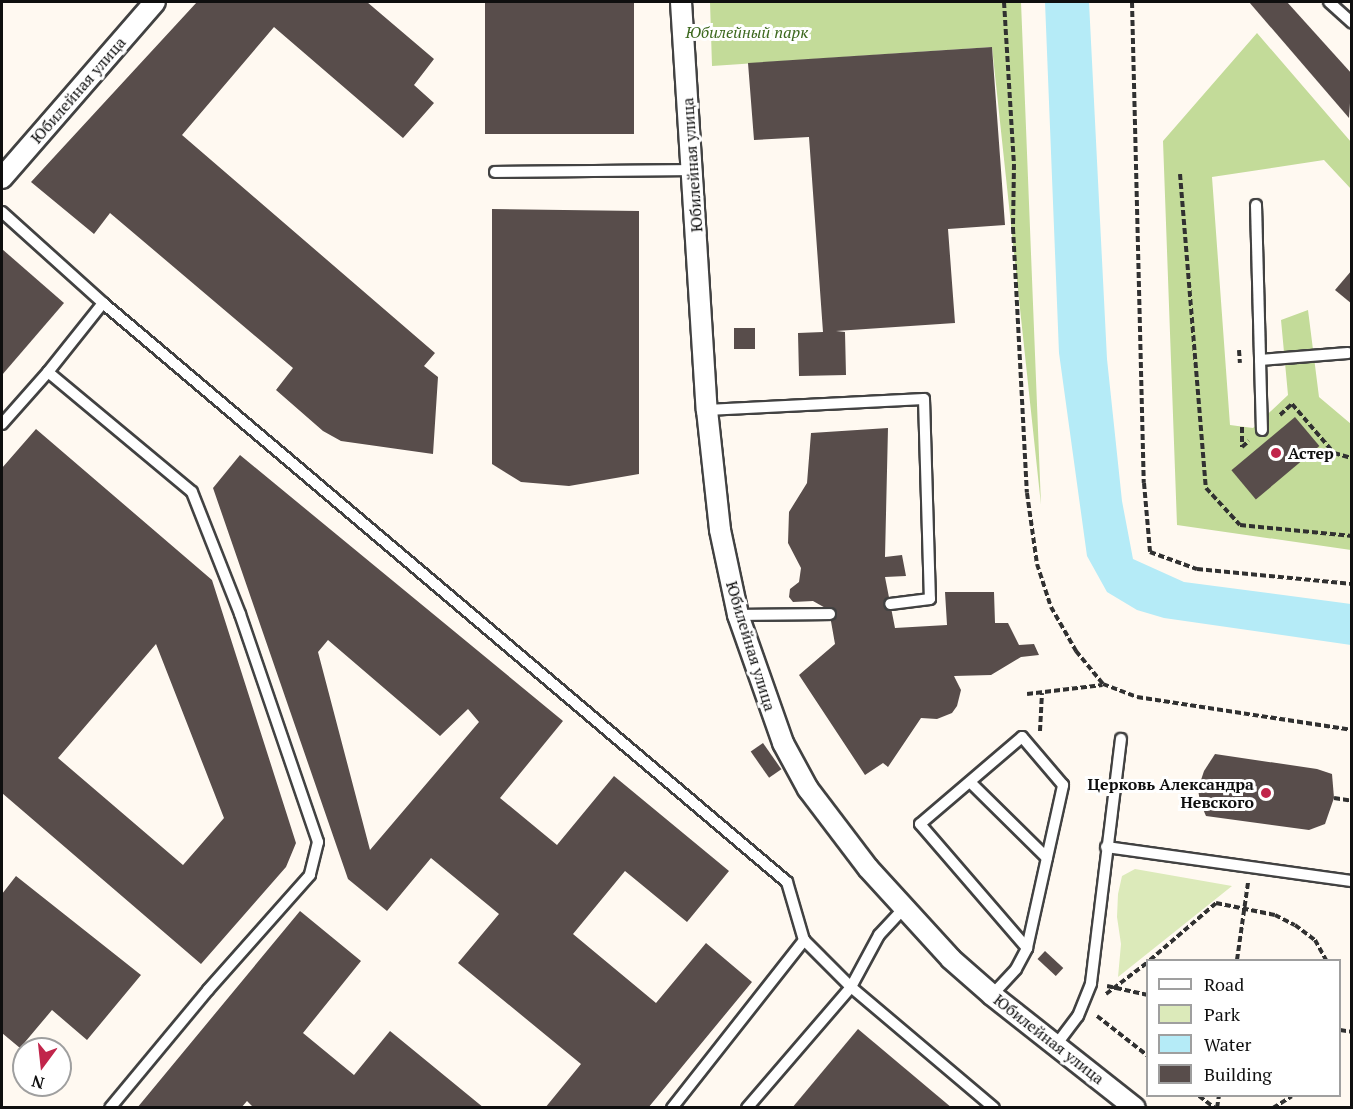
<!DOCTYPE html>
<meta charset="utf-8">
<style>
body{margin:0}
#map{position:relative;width:1353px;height:1109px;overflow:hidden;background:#fff9f1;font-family:"PT Serif",serif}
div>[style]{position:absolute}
.green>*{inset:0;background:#dceaba}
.forest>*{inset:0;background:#c3db99}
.water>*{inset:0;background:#b5ebf7}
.building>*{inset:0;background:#584d4b;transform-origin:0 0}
.path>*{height:4px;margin-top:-2px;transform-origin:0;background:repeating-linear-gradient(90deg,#313131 0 6px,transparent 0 9px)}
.roads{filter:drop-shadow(2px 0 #424242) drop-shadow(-2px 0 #424242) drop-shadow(0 2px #424242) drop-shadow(0 -2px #424242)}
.service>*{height:10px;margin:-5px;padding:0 5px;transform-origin:5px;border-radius:5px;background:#fff}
.minor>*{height:20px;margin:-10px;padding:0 10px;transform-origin:10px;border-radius:10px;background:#fff}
.dots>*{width:16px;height:16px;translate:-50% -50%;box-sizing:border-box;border:3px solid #fff;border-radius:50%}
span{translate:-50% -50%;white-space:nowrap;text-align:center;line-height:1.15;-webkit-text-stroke:6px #fff;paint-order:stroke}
.park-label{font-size:16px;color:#3c681e;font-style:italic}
.street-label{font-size:16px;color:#0f0f0f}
.poi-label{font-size:16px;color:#0f0f0f;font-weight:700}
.left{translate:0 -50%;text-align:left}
.right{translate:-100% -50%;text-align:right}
.frame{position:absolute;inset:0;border:3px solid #0f0f0f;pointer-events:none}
.legend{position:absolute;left:1146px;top:959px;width:195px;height:138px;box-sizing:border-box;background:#fff;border:2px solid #9f9f9f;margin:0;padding:8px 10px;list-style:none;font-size:18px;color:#0f0f0f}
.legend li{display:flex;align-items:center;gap:12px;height:30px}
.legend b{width:30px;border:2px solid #9f9f9f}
.north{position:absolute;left:12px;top:1037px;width:60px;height:60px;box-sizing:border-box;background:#fff;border:2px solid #9f9f9f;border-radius:50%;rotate:195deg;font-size:16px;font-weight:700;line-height:24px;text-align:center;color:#0f0f0f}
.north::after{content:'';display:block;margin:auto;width:21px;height:27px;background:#c1254b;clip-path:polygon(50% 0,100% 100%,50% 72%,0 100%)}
</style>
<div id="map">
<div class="green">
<div style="clip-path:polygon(1135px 869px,1232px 886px,1118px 977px,1121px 944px,1117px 917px,1118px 894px,1122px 876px)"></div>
</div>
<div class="forest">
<div style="clip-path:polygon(710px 2px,1021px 2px,1041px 505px,992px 47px,712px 66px)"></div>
<div style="clip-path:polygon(1257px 33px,1351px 142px,1351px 189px,1324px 160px,1212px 177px,1230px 425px,1253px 428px,1288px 395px,1281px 320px,1308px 310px,1319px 397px,1351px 424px,1351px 550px,1177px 525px,1163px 141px)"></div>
</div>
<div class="water">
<div style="clip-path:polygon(1045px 2px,1089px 2px,1107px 359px,1122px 501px,1133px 559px,1184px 582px,1351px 604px,1351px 645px,1164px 618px,1137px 610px,1107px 592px,1087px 556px,1059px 353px)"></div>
</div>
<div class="building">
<div style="clip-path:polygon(197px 2px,367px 2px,434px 59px,414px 85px,434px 103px,403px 138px,274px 27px,182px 135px,435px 353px,424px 366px,438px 377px,433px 454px,341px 441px,323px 431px,276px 390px,293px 368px,110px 213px,94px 234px,31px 182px)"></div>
<div style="left:485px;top:2px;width:149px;height:132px"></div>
<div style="clip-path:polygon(1249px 2px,1287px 2px,1352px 74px,1349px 118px)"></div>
<div style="clip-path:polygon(992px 47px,1005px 225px,948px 229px,955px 323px,836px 331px,845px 332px,846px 375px,799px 376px,798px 333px,823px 332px,809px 137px,754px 140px,748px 63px)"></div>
<div style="clip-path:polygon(492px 209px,639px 211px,639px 474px,569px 486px,521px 482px,492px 464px)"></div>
<div style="clip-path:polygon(2px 249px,64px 303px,2px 375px)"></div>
<div style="clip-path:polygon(1352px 270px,1352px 304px,1335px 290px)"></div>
<div style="left:734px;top:328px;width:21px;height:21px"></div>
<div style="left:1295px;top:417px;width:38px;height:83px;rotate:50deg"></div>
<div style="clip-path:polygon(888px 428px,885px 557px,902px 555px,906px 576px,885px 577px,895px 628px,947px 625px,945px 592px,994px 592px,995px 623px,1008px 623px,1019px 645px,1034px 644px,1039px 655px,1021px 657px,991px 675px,954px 676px,961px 690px,957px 706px,952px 713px,937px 719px,921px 718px,888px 767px,883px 763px,865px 775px,799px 675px,835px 644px,829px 610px,813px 601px,793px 602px,789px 597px,790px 589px,799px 582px,801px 568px,788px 543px,789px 512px,807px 483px,811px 433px)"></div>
<div style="clip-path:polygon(evenodd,36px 429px,212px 580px,296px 843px,286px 867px,201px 964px,2px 793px,2px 468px,36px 429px,156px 644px,224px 818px,183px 865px,58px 758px,156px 644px)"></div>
<div style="clip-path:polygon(evenodd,240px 455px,563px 721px,500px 798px,557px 845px,614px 776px,729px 871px,687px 922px,625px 871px,573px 934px,656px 1003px,706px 943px,752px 982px,648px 1108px,545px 1108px,581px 1064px,458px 963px,499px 914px,431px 858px,387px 911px,348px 879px,213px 488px,240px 455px,328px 640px,440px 736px,468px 709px,479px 722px,370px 850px,318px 652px,328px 640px)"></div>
<div style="left:763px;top:743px;width:32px;height:15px;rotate:55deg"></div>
<div style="clip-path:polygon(1215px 754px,1317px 769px,1332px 774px,1334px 798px,1325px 824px,1309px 830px,1206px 816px,1200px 802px,1198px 789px,1204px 771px)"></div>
<div style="clip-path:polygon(16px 876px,141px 975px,87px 1040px,52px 1010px,20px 1048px,2px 1033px,2px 894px)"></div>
<div style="clip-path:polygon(300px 911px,361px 961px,303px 1033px,354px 1075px,390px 1031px,484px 1108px,254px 1108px,247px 1101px,241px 1108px,137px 1108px)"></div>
<div style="left:1045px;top:951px;width:25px;height:11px;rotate:43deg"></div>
<div style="clip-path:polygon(858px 1029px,952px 1108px,792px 1108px)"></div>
</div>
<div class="path">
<div style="left:1004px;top:2px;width:162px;rotate:86.5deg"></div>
<div style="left:1014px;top:164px;width:64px;rotate:90.9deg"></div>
<div style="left:1013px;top:228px;width:265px;rotate:87deg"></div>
<div style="left:1027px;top:493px;width:72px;rotate:82deg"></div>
<div style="left:1037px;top:564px;width:45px;rotate:72deg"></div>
<div style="left:1051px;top:607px;width:51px;rotate:60.4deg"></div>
<div style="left:1076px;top:651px;width:43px;rotate:50.7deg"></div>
<div style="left:1103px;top:684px;width:36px;rotate:21deg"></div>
<div style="left:1137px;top:697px;width:218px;rotate:8.7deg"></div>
<div style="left:1132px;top:2px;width:481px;rotate:88.6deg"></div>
<div style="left:1144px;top:483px;width:69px;rotate:85deg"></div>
<div style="left:1150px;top:552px;width:50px;rotate:19.9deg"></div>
<div style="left:1197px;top:569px;width:156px;rotate:5.5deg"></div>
<div style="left:1180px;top:174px;width:315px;rotate:85.3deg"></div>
<div style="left:1206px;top:488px;width:50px;rotate:47.4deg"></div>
<div style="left:1240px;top:525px;width:113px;rotate:5.6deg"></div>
<div style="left:1239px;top:350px;width:13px;rotate:86deg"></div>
<div style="left:1280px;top:415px;width:16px;rotate:-43deg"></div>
<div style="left:1292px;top:404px;width:65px;rotate:49.4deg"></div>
<div style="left:1334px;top:453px;width:19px;rotate:16deg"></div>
<div style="left:1242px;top:427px;width:20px;rotate:90deg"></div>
<div style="left:1242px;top:447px;width:9px;rotate:-41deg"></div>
<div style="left:1027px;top:694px;width:76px;rotate:-6.8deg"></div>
<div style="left:1040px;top:731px;width:38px;rotate:-87deg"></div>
<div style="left:1334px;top:798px;width:18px;rotate:9deg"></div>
<div style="left:1150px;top:960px;width:87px;rotate:-40.8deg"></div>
<div style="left:1216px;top:903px;width:60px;rotate:11.5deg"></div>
<div style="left:1275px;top:915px;width:22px;rotate:27deg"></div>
<div style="left:1295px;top:925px;width:25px;rotate:37deg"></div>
<div style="left:1315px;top:940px;width:23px;rotate:61deg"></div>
<div style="left:1237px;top:960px;width:78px;rotate:-81.9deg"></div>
<div style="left:1107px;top:986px;width:42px;rotate:12.4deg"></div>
<div style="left:1106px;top:994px;width:53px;rotate:-37.3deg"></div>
<div style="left:1097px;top:1016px;width:65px;rotate:38.1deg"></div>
<div style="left:1340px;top:1030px;width:12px;rotate:9deg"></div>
<div style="left:1199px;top:1096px;width:20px;rotate:37deg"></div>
<div style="left:1217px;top:1108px;width:12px;rotate:-81deg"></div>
<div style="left:1273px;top:1108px;width:22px;rotate:-32deg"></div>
</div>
<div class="roads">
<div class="service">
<div style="left:1329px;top:2px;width:31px;rotate:42deg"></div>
<div style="left:495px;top:172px;width:197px;rotate:-0.6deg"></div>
<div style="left:1256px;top:205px;width:155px;rotate:88.5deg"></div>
<div style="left:1260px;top:360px;width:88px;rotate:-4.5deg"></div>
<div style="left:2px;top:212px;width:136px;rotate:42deg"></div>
<div style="left:103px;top:303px;width:896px;rotate:40.25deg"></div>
<div style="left:787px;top:882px;width:60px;rotate:73.7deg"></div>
<div style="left:804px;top:940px;width:66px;rotate:45deg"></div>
<div style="left:851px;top:987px;width:187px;rotate:40.2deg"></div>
<div style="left:103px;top:303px;width:88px;rotate:128.6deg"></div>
<div style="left:48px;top:372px;width:187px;rotate:39.8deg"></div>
<div style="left:192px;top:492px;width:131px;rotate:68.5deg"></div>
<div style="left:240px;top:614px;width:241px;rotate:71.1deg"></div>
<div style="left:318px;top:842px;width:34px;rotate:104deg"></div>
<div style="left:310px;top:875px;width:154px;rotate:131.6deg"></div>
<div style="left:208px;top:990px;width:153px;rotate:129.7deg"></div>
<div style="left:1260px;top:360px;width:70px;rotate:88.4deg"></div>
<div style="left:707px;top:410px;width:217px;rotate:-2.9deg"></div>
<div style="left:924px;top:399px;width:200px;rotate:88.3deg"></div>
<div style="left:930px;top:599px;width:40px;rotate:172.9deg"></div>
<div style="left:2px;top:424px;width:69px;rotate:-48.5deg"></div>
<div style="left:738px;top:615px;width:92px;rotate:-0.6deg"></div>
<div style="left:970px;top:782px;width:108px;rotate:44.6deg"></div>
<div style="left:1106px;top:847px;width:248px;rotate:7.9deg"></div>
<div style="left:992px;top:995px;width:35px;rotate:-47deg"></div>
<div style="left:1016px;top:969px;width:24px;rotate:-62deg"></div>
<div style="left:1027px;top:948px;width:167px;rotate:-77.5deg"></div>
<div style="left:1063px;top:785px;width:63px;rotate:-130.5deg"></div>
<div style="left:1022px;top:737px;width:134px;rotate:139.5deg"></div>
<div style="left:920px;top:824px;width:164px;rotate:49.2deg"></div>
<div style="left:1056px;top:1045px;width:36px;rotate:-53deg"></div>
<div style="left:1078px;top:1016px;width:35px;rotate:-68deg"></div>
<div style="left:1091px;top:983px;width:246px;rotate:-83deg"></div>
<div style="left:672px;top:1108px;width:214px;rotate:-51.8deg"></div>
<div style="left:747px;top:1108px;width:160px;rotate:-49.3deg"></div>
<div style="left:851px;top:987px;width:59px;rotate:-61.7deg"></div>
<div style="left:879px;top:935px;width:37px;rotate:-47deg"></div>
</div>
<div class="minor">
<div style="left:681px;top:2px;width:409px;rotate:86.4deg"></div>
<div style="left:707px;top:410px;width:121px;rotate:83.8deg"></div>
<div style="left:720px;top:530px;width:87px;rotate:78deg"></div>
<div style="left:738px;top:615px;width:136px;rotate:70.6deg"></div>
<div style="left:783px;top:743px;width:52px;rotate:61.5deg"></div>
<div style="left:808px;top:789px;width:99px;rotate:52.8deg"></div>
<div style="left:868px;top:868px;width:123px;rotate:47.6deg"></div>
<div style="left:951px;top:959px;width:55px;rotate:41.3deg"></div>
<div style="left:992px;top:995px;width:182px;rotate:38.3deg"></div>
<div style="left:2px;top:178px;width:233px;rotate:-49deg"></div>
</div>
</div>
<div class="dots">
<div style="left:1276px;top:453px;background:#c1254b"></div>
<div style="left:1266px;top:793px;background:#c1254b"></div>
</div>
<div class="park-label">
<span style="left:747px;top:32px">Юбилейный парк</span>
</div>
<div class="street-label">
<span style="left:78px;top:90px;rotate:-49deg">Юбилейная улица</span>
<span style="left:692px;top:165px;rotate:-94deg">Юбилейная улица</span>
<span style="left:751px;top:646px;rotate:73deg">Юбилейная улица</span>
<span style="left:1049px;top:1039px;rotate:38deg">Юбилейная улица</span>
</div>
<div class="poi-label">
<span class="left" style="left:1288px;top:453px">Астер</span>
<span class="right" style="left:1254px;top:793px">Церковь Александра<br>Невского</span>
</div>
<div class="frame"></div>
<ul class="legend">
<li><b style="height:8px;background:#fff"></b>Road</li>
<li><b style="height:16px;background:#dceaba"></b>Park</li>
<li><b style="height:16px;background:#b5ebf7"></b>Water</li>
<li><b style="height:16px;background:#584d4b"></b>Building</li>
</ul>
<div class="north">N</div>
</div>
